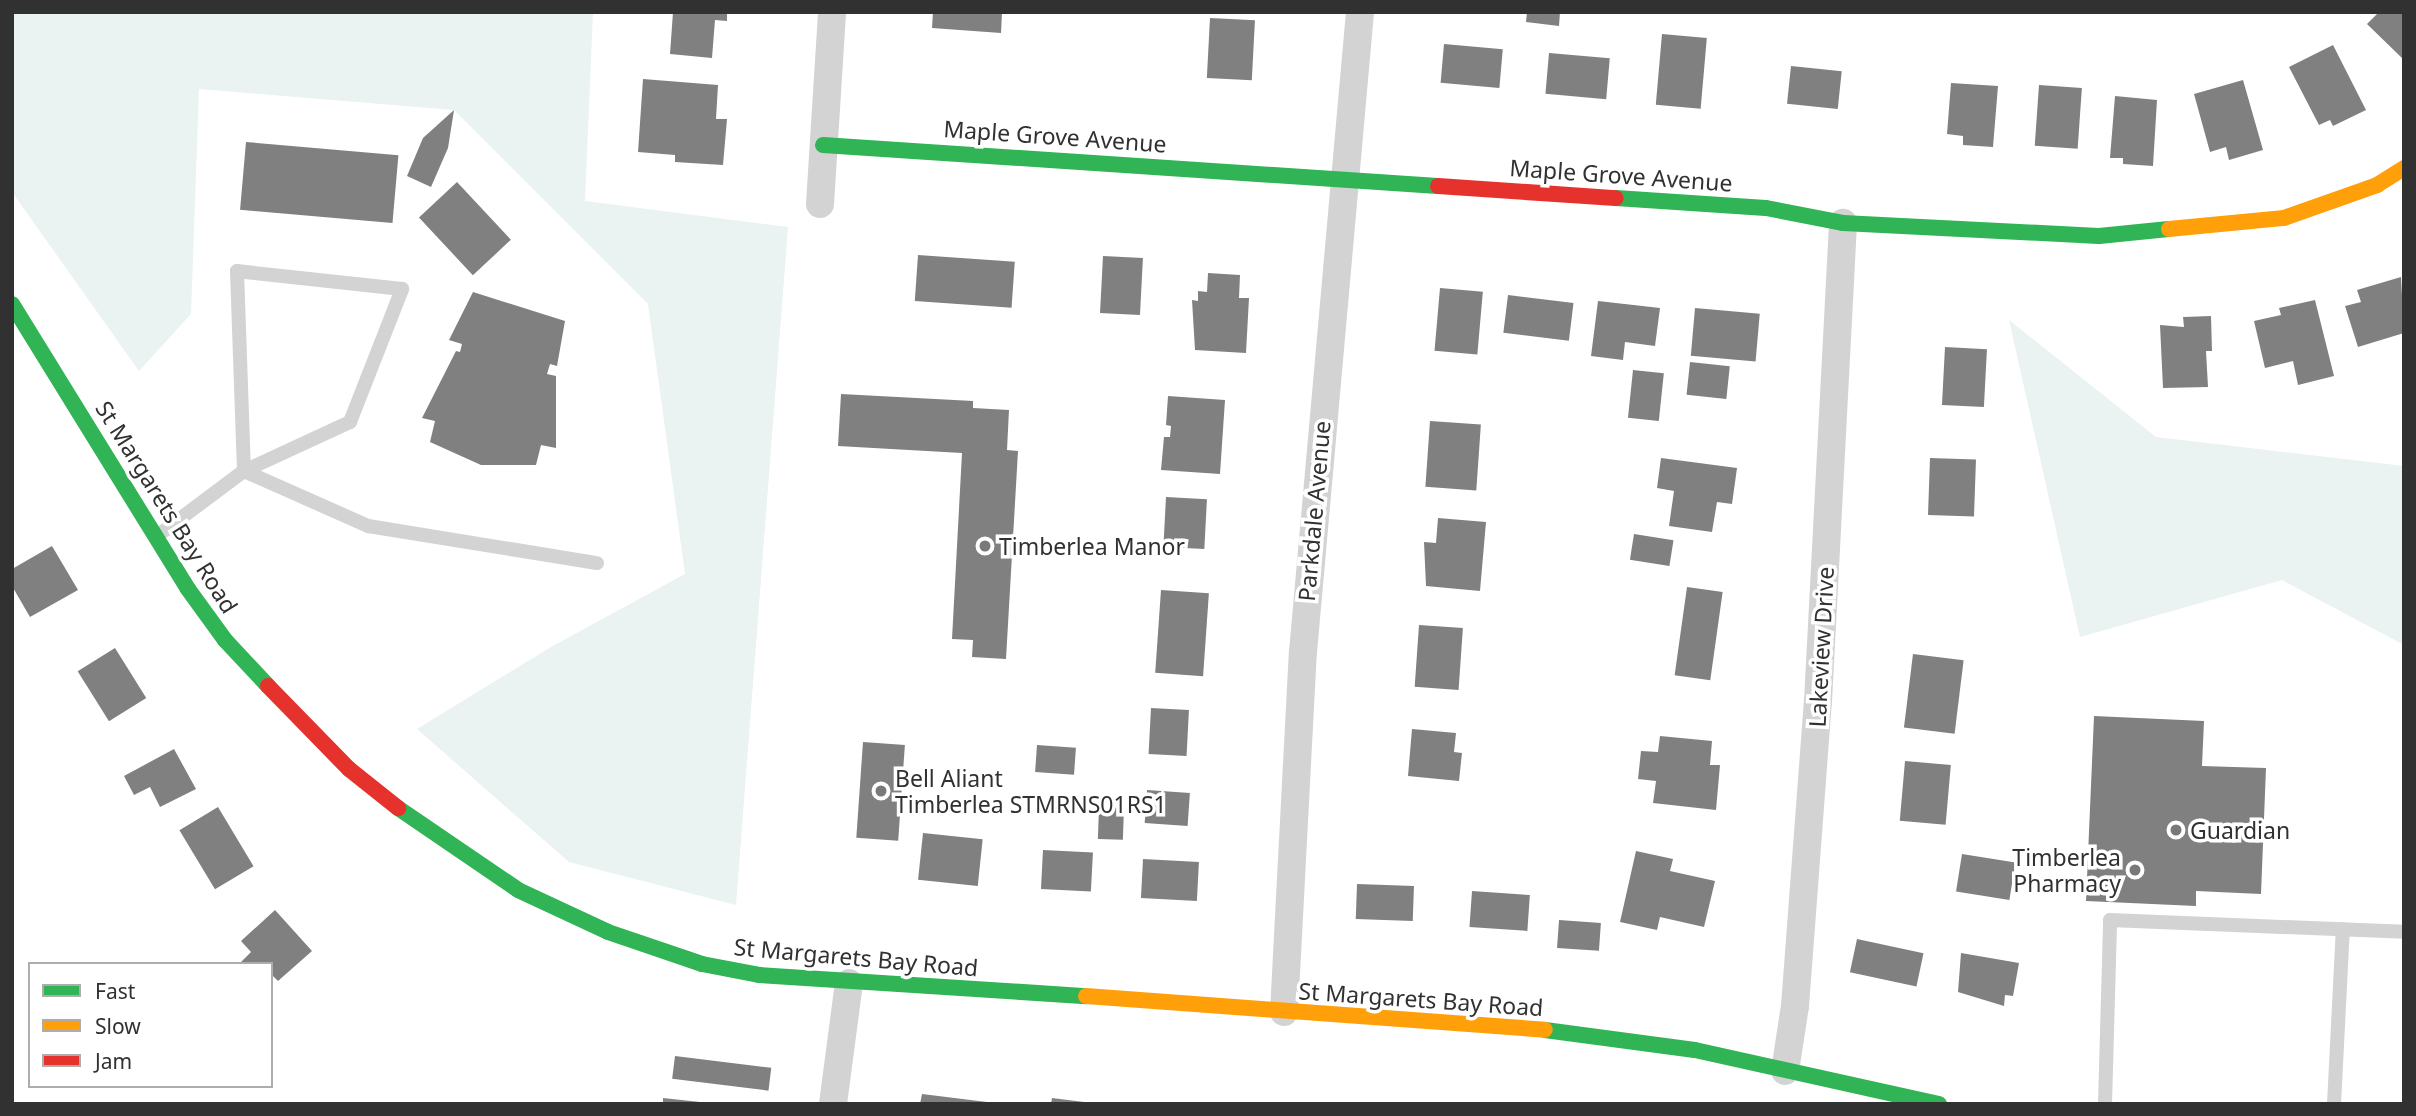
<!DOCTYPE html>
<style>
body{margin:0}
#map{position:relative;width:2416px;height:1116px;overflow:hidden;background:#fff;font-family:"Noto Sans",sans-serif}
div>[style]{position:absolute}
.green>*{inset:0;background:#eaf2f2}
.building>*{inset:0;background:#808080;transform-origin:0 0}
.lane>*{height:14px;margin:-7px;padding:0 7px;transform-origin:7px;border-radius:7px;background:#d3d3d3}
.street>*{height:28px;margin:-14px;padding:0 14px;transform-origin:14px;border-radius:14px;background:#d3d3d3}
.fast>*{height:16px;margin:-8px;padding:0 8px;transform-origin:8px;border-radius:8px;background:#30b455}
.slow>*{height:16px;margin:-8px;padding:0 8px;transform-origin:8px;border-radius:8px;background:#ff9f0a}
.jam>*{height:16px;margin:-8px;padding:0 8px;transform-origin:8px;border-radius:8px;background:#e5322d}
.dots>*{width:19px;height:19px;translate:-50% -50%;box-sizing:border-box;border:4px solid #fff;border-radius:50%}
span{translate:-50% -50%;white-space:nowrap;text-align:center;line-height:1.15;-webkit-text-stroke:7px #fff;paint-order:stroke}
.street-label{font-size:23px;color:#313131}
.poi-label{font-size:23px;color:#313131}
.left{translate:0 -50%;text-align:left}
.right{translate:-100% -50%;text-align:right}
.frame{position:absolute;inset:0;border:14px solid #313131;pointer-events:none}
.legend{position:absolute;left:28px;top:962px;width:245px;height:126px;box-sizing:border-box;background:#fff;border:2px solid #adadad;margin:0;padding:9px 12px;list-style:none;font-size:21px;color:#313131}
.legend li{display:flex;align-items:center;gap:14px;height:35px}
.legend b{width:35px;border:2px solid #adadad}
</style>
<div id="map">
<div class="green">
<div style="clip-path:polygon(12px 12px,593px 12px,585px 201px,788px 227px,736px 905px,569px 862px,417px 729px,551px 647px,685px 574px,648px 304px,454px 110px,199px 89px,191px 314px,139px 371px,12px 192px)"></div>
<div style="clip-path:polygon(2009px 320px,2156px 437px,2404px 466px,2404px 645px,2282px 580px,2080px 637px)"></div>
</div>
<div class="building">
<div style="clip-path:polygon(673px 12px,727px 12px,727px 21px,715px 20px,712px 58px,670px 54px)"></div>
<div style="clip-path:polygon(933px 12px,1002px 12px,1001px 33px,932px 28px)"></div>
<div style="clip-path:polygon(1527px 12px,1560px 12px,1559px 26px,1526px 22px)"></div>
<div style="clip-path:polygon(2379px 12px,2404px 12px,2404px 60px,2367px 24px)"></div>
<div style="left:1210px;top:18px;width:45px;height:60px;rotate:3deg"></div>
<div style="left:1662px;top:34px;width:45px;height:71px;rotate:5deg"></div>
<div style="left:1444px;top:44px;width:59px;height:39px;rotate:5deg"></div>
<div style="clip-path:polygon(2333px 45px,2366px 110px,2333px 126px,2330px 120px,2319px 125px,2289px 67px)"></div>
<div style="left:1549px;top:53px;width:61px;height:41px;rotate:5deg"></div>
<div style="left:1791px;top:66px;width:51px;height:38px;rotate:6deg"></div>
<div style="clip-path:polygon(643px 79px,718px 85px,716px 119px,727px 119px,723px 165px,675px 162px,675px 155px,638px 152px)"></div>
<div style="clip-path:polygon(2243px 80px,2263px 150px,2229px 160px,2226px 147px,2210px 152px,2194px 94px)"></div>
<div style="clip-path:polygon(1951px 83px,1998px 86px,1993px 147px,1963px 145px,1963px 136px,1947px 134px)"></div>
<div style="left:2039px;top:85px;width:43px;height:61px;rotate:4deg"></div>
<div style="clip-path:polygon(2115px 96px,2157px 100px,2153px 166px,2123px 164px,2123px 158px,2110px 158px)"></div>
<div style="clip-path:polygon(454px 110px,448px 148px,431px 187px,407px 176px,423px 138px)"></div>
<div style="left:246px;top:142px;width:153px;height:68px;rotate:5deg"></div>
<div style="left:457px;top:182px;width:79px;height:52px;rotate:47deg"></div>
<div style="left:918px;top:255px;width:97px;height:46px;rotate:4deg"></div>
<div style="left:1103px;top:256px;width:40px;height:57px;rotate:3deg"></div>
<div style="clip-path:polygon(1208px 273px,1240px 275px,1239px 298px,1249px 298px,1246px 353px,1195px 350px,1192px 300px,1198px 301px,1198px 291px,1207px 292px)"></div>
<div style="clip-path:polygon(2401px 277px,2404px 333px,2358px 347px,2345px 306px,2361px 302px,2357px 290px)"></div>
<div style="left:1440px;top:288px;width:43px;height:63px;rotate:5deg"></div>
<div style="clip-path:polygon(473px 292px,565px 321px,557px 366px,550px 364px,547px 374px,556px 376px,556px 448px,541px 445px,536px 465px,481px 465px,430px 442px,435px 421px,422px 418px,456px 351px,460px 352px,462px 344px,449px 340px)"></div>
<div style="left:1508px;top:295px;width:66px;height:38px;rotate:7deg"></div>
<div style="clip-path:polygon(2315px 300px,2334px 376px,2298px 385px,2293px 361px,2265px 368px,2254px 321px,2281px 315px,2279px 308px)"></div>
<div style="clip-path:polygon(1598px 301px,1660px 308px,1655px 346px,1625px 342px,1623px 360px,1591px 356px)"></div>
<div style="left:1695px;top:308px;width:65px;height:48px;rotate:5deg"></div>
<div style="clip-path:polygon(2211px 316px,2212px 351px,2206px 351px,2208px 387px,2163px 388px,2160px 325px,2184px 327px,2183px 317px)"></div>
<div style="left:1945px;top:347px;width:42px;height:58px;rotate:3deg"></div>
<div style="left:1690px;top:362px;width:40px;height:33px;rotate:6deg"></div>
<div style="left:1633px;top:370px;width:31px;height:48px;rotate:6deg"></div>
<div style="clip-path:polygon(841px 394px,973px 401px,973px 408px,1009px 410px,1007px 450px,1018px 451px,1006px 659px,972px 657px,973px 640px,952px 639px,962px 453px,838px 446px)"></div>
<div style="clip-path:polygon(1168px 396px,1225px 400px,1220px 474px,1161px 470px,1164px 437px,1170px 437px,1171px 426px,1166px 425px)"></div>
<div style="left:1430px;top:421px;width:51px;height:66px;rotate:4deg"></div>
<div style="clip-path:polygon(1661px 458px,1737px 468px,1732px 504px,1717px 502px,1712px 532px,1669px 526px,1674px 491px,1657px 488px)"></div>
<div style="left:1930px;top:458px;width:46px;height:57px;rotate:2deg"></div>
<div style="left:1166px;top:497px;width:41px;height:50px;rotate:3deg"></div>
<div style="clip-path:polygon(1438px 518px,1486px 522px,1480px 591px,1426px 586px,1424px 542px,1436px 543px)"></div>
<div style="left:1634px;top:534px;width:40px;height:26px;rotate:9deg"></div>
<div style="clip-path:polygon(52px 546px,78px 590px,30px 617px,12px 586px,12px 569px)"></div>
<div style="left:1687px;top:587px;width:36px;height:89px;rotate:8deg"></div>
<div style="left:1161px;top:590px;width:48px;height:83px;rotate:4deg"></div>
<div style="left:1419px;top:625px;width:44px;height:62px;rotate:4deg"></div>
<div style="left:115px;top:648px;width:59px;height:44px;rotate:58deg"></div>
<div style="left:1913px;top:654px;width:51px;height:74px;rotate:7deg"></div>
<div style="left:1151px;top:708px;width:38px;height:46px;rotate:3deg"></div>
<div style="clip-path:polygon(2094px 716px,2204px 721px,2202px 766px,2266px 768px,2261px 894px,2196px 891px,2196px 906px,2086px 901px)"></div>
<div style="clip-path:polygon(1412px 729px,1456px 733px,1454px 752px,1462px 753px,1459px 781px,1408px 776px)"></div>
<div style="clip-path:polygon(1660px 736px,1712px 741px,1710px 765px,1720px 765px,1716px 810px,1653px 803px,1656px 781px,1638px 779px,1641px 751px,1658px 752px)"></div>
<div style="left:863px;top:742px;width:42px;height:96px;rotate:4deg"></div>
<div style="left:1037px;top:745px;width:39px;height:27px;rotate:4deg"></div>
<div style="clip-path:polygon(174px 749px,196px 789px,160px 807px,150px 787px,134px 795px,124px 776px)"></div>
<div style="left:1905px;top:761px;width:46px;height:60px;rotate:5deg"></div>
<div style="left:1147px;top:790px;width:43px;height:33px;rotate:4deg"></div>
<div style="left:218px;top:807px;width:69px;height:45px;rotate:59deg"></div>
<div style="left:1099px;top:807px;width:25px;height:32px;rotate:2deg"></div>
<div style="left:923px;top:833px;width:60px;height:47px;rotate:6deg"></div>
<div style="left:1043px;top:850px;width:50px;height:39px;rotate:3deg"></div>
<div style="clip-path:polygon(1636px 851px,1673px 859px,1670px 871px,1715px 881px,1704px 927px,1660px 917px,1657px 930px,1620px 922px)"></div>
<div style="left:1962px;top:854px;width:54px;height:38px;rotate:9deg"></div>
<div style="left:1143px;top:859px;width:56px;height:39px;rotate:3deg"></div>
<div style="left:1357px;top:884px;width:57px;height:35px;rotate:2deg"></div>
<div style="left:1472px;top:891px;width:58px;height:36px;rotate:4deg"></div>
<div style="clip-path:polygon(275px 910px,312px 951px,278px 981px,271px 974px,271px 964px,241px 962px,251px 952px,241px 941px)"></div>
<div style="left:1559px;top:920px;width:42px;height:28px;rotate:4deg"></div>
<div style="left:1857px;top:939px;width:68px;height:34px;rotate:12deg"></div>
<div style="clip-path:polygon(1961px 953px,2019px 963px,2013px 996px,2005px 995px,2004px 1006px,1958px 992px)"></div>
<div style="left:675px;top:1056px;width:97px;height:23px;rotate:7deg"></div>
<div style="clip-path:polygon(922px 1094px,987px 1102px,987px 1104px,920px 1104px)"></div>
<div style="clip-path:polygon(663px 1098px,700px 1102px,700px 1104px,663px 1104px)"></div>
<div style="clip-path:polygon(1052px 1098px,1084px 1102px,1084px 1104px,1051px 1104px)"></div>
</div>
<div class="lane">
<div style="left:244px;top:471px;width:136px;rotate:23.9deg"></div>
<div style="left:368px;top:526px;width:232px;rotate:9.2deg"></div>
<div style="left:161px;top:533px;width:104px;rotate:-36.8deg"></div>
<div style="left:244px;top:471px;width:117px;rotate:-24.8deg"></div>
<div style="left:350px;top:422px;width:143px;rotate:-68.6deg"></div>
<div style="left:402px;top:289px;width:166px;rotate:-173.8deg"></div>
<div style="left:237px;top:271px;width:200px;rotate:88deg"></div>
<div style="left:2105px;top:1104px;width:184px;rotate:-88.4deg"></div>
<div style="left:2110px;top:920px;width:294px;rotate:2.3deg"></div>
<div style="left:2334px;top:1104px;width:175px;rotate:-87.1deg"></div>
</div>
<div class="street">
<div style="left:820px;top:204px;width:192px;rotate:-86.4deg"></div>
<div style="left:1284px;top:1012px;width:361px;rotate:-87deg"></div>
<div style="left:1303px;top:652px;width:643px;rotate:-84.91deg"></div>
<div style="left:1785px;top:1071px;width:66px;rotate:-81.3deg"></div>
<div style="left:1795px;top:1006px;width:306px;rotate:-85.7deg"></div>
<div style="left:1818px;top:701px;width:479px;rotate:-87deg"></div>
<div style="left:833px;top:1104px;width:122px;rotate:-82.5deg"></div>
</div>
<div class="fast">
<div style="left:823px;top:145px;width:616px;rotate:3.81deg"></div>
<div style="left:1616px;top:198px;width:150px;rotate:3.8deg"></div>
<div style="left:1766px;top:208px;width:78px;rotate:11deg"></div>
<div style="left:1843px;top:223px;width:256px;rotate:2.9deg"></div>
<div style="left:2099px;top:236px;width:70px;rotate:-5.7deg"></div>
<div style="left:12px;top:304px;width:335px;rotate:58.3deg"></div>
<div style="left:188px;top:589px;width:63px;rotate:54deg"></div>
<div style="left:225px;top:640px;width:63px;rotate:46.9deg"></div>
<div style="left:398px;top:808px;width:145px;rotate:34.3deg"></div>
<div style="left:518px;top:890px;width:99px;rotate:25deg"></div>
<div style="left:608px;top:932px;width:99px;rotate:18.8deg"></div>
<div style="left:702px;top:964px;width:58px;rotate:10.9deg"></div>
<div style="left:759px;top:975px;width:328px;rotate:3.7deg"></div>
<div style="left:1545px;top:1030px;width:151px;rotate:7.6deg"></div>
<div style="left:1695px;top:1050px;width:250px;rotate:12.5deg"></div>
</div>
<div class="slow">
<div style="left:2169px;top:229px;width:116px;rotate:-5.5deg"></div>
<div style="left:2284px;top:218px;width:99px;rotate:-19.5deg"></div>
<div style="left:2377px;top:185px;width:32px;rotate:-32deg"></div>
<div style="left:1086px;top:996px;width:460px;rotate:4.2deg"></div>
</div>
<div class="jam">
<div style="left:1438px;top:186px;width:178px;rotate:3.9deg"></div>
<div style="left:268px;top:686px;width:116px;rotate:45.7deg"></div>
<div style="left:349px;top:769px;width:63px;rotate:38.5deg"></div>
</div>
<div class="dots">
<div style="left:985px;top:546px;background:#797979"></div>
<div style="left:881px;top:791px;background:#797979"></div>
<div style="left:2176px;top:830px;background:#797979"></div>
<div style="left:2135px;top:870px;background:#797979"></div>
</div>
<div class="street-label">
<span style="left:1055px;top:136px;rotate:4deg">Maple Grove Avenue</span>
<span style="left:1621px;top:175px;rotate:4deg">Maple Grove Avenue</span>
<span style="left:167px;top:507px;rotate:58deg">St Margarets Bay Road</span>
<span style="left:1314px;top:511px;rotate:-85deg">Parkdale Avenue</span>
<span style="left:1821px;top:647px;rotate:-87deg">Lakeview Drive</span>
<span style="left:856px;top:957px;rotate:5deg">St Margarets Bay Road</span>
<span style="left:1421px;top:999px;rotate:4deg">St Margarets Bay Road</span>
</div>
<div class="poi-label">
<span class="left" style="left:999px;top:546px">Timberlea Manor</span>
<span class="left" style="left:895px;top:791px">Bell Aliant<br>Timberlea STMRNS01RS1</span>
<span class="left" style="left:2190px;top:830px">Guardian</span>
<span class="right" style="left:2121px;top:870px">Timberlea<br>Pharmacy</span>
</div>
<div class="frame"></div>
<ul class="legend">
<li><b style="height:9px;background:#30b455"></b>Fast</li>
<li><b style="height:9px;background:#ff9f0a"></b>Slow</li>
<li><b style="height:9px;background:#e5322d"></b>Jam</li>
</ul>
</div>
